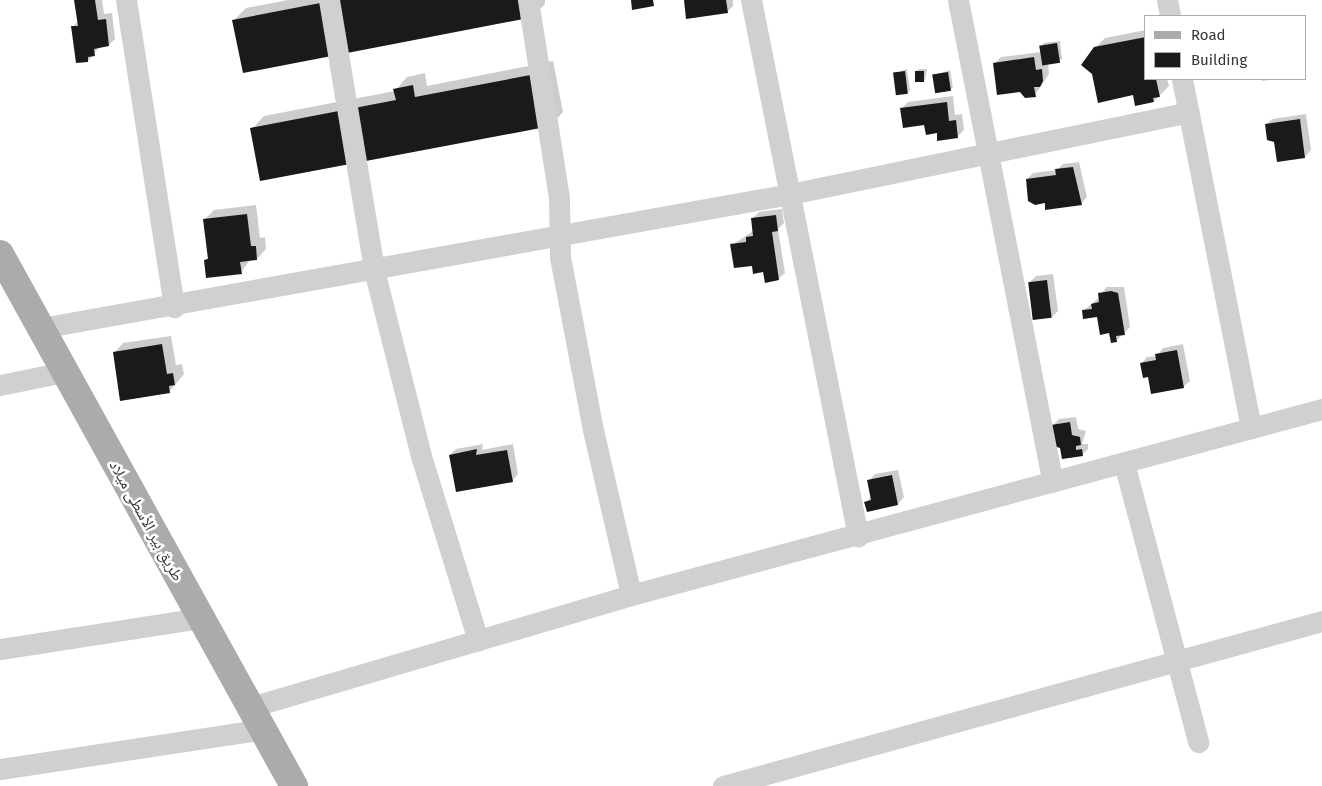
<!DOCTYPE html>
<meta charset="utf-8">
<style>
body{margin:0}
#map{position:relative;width:1322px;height:786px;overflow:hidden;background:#fff;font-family:"Fira Sans","Noto Naskh Arabic",sans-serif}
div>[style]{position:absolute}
.shadow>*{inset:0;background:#0003}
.building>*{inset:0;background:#1a1a1a;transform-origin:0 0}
.minor>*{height:21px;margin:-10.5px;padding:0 10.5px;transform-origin:10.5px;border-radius:10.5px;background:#d0d0d0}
.primary>*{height:28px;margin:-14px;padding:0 14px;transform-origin:14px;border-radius:14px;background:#ababab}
span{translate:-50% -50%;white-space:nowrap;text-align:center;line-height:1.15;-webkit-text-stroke:5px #fff;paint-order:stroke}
.street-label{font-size:16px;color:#333}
.legend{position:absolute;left:1144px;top:15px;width:162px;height:65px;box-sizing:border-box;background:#fff;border:1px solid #adadad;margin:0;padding:6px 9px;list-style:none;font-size:15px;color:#333}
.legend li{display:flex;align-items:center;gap:10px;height:25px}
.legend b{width:25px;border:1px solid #adadad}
</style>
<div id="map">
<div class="shadow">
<div style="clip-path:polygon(76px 0,102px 0,104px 14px,112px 13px,115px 39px,109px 45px,100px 46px,88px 61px,73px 27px,78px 21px)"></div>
<div style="clip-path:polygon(288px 0,545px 0,545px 4px,533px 16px,234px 20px,246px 8px)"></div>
<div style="clip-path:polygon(685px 0,733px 0,733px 6px,727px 12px)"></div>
<div style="clip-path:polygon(1146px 30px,1146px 79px,1167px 79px,1169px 86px,1154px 101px,1134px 94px,1095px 48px,1105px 38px)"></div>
<div style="clip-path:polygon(1060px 41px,1062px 59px,1048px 64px,1049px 74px,1035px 95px,994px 64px,1001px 57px,1041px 52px,1043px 43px)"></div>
<div style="clip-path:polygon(553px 61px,563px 112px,551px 125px,252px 129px,264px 116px,395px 91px,407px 77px,425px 73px,427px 86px)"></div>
<div style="clip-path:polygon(907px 69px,910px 90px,908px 93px,894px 74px)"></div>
<div style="clip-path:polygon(919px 69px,927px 69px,925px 80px,916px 72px)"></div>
<div style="clip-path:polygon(950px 70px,953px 87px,950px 90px,934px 75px)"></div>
<div style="clip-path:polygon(1262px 79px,1277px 79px,1262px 81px)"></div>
<div style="clip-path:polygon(953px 96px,955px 115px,962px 114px,964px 130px,957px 137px,938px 132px,902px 108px,908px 102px)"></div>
<div style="clip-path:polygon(1306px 114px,1311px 150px,1305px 157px,1278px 161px,1275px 140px,1266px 125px,1272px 119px)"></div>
<div style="clip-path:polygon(1079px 162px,1087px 197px,1081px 204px,1046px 202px,1027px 179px,1033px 173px,1057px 170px,1063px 164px)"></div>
<div style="clip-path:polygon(256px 205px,260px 238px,265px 237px,266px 249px,257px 259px,250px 260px,241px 272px,205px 260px,209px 257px,204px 220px,214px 210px)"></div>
<div style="clip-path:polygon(782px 209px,784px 223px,778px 229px,785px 273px,778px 279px,753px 264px,732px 245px,753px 231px,752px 219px,759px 212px)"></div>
<div style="clip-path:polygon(1053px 274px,1058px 311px,1052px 317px,1030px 282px,1036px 276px)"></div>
<div style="clip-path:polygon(1106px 287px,1124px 287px,1130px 327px,1116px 341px,1098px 315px,1083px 311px,1100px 297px)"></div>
<div style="clip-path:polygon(171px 336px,176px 365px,182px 364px,184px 374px,169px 392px,114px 353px,123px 343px)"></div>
<div style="clip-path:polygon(1183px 344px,1190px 381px,1183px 387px,1149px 376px,1141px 364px,1147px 357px,1157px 356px,1163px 348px)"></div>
<div style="clip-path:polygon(1076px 417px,1078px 429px,1086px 431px,1082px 444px,1088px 444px,1088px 449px,1082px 455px,1062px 447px,1053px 425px,1059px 419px)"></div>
<div style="clip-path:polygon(483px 444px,482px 450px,513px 444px,518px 474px,512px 481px,450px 455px,456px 449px)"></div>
<div style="clip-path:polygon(898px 470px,904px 497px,898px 504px,866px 502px,872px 496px,869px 481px,875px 474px)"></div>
</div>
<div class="building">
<div style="clip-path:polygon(74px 0,95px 0,98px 20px,106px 19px,109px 46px,94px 49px,95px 56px,88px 57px,88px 62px,76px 63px,71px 26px,78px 26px)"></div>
<div style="clip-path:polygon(336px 0,530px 0,534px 17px,243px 73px,232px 20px)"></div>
<div style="clip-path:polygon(631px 0,653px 0,654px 6px,632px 10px)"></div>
<div style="clip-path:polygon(684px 0,726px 0,728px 13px,686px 19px)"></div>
<div style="clip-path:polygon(1146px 37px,1146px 79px,1156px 79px,1160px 97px,1153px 98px,1154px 102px,1135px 106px,1133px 95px,1098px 103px,1092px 74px,1081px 65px,1094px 47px)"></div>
<div style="left:1057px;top:43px;width:20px;height:18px;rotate:81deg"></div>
<div style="clip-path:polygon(1034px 57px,1036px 70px,1042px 69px,1043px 81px,1040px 87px,1034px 87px,1036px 97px,1025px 98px,1020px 92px,997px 95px,993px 63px)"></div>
<div style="left:905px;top:71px;width:23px;height:12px;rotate:83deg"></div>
<div style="left:915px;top:71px;width:9px;height:11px"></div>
<div style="left:948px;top:72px;width:19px;height:16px;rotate:81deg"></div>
<div style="clip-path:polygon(541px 73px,551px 126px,260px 181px,250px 128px,396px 100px,393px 89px,413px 85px,415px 97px)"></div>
<div style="clip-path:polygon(947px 102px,949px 121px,956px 120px,958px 138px,937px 141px,937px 133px,926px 135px,924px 125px,903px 128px,900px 108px)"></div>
<div style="clip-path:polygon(1300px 119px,1305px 158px,1277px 162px,1274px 142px,1267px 140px,1265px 124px)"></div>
<div style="clip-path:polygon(1073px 167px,1082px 205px,1045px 210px,1045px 203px,1035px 205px,1028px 201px,1026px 179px,1056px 175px,1055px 169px)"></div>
<div style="clip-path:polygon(247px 214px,251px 246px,256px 246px,257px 260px,240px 262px,242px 274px,206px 278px,204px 260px,208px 259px,203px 219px)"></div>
<div style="clip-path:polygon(776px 215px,778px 231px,772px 232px,779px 280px,765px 283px,763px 272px,753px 274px,752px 266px,734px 268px,730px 244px,746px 242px,746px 237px,753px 236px,751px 218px)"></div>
<div style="left:1047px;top:280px;width:38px;height:19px;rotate:83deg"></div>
<div style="clip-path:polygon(1111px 291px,1118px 293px,1125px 335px,1116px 336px,1117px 342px,1111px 343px,1109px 333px,1100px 335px,1097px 317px,1083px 319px,1082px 310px,1092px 309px,1091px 304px,1099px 302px,1098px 293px)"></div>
<div style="clip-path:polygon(162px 344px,167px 374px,173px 373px,175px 385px,169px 386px,170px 393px,120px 401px,113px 352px)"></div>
<div style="clip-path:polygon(1177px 350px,1184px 388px,1151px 394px,1148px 377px,1143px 378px,1140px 363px,1156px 360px,1155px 354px)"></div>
<div style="clip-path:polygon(1070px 422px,1072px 435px,1080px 437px,1081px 445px,1076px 446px,1076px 450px,1082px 449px,1083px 456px,1062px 459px,1060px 448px,1054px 446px,1051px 425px)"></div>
<div style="clip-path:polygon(477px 449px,476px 455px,507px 450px,513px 482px,456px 492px,449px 455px)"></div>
<div style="clip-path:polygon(892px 475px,898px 505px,867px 512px,864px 502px,871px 500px,867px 480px)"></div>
</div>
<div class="minor">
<div style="left:126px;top:0;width:311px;rotate:81.1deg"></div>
<div style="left:329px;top:0;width:274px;rotate:80.5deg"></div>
<div style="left:374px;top:270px;width:192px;rotate:75.8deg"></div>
<div style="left:421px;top:456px;width:193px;rotate:72.8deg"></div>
<div style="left:528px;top:0;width:200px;rotate:81.1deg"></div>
<div style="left:559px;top:198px;width:59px;rotate:89deg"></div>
<div style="left:560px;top:257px;width:176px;rotate:79.2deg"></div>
<div style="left:593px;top:430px;width:169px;rotate:77deg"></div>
<div style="left:751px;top:0;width:547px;rotate:78.71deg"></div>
<div style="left:958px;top:0;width:491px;rotate:78.9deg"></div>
<div style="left:1167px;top:0;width:16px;rotate:79deg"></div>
<div style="left:1182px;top:79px;width:356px;rotate:78.8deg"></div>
<div style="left:41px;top:328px;width:761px;rotate:-10.14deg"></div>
<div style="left:790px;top:194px;width:407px;rotate:-11.6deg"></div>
<div style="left:0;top:385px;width:65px;rotate:-11.5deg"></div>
<div style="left:1124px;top:463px;width:289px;rotate:75.1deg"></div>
<div style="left:0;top:649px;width:202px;rotate:-8.8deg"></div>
<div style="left:251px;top:707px;width:396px;rotate:-16.4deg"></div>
<div style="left:631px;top:595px;width:716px;rotate:-15.07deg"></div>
<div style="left:0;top:769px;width:267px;rotate:-8.6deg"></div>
<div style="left:723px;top:786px;width:621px;rotate:-15.4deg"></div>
</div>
<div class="primary">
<div style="left:0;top:254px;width:608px;rotate:61.07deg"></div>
</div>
<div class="street-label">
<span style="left:146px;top:521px;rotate:61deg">طريق بير الأسطى ميلاد</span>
</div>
<ul class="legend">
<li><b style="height:6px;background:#ababab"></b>Road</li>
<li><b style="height:14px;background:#1a1a1a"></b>Building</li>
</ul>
</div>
